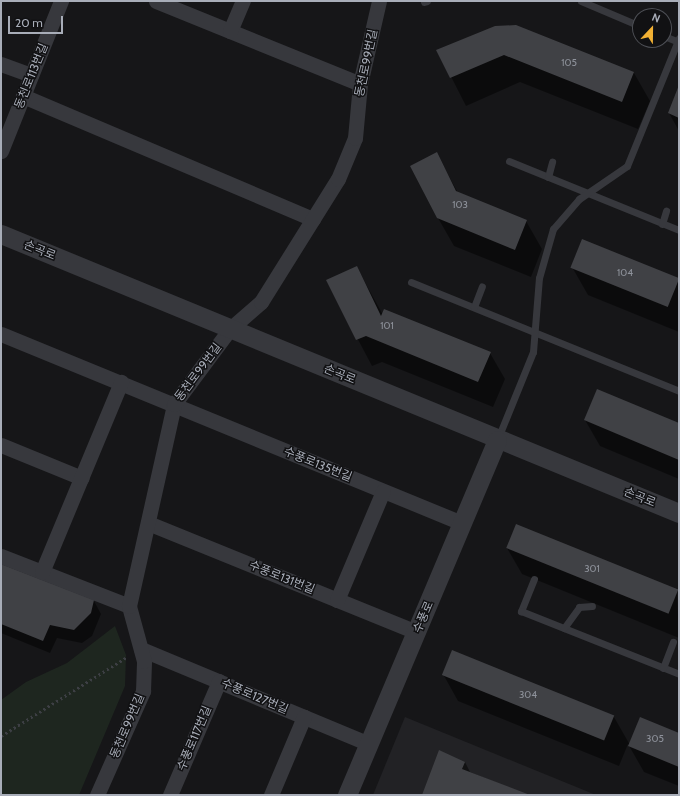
<!DOCTYPE html>
<meta charset="utf-8">
<style>
body{margin:0}
#map{position:relative;width:680px;height:796px;overflow:hidden;background:#161618;font-family:Cabin,"Noto Sans KR",sans-serif}
div>[style]{position:absolute}
.built>*{inset:0;background:#222225}
.green>*{inset:0;background:#1e261f}
.shadow>*{inset:0;background:#0007}
.building>*{inset:0;background:#404145;transform-origin:0 0}
.path>*{height:2.5px;margin-top:-1.25px;transform-origin:0;background:repeating-linear-gradient(90deg,#3d3f44 0 2px,transparent 0 5px)}
.service>*{height:7px;margin:-3.5px;padding:0 3.5px;transform-origin:3.5px;border-radius:3.5px;background:#37383d}
.minor>*{height:15px;margin:-7.5px;padding:0 7.5px;transform-origin:7.5px;border-radius:7.5px;background:#37383d}
.tertiary>*{height:19px;margin:-9.5px;padding:0 9.5px;transform-origin:9.5px;border-radius:9.5px;background:#37383d}
span{translate:-50% -50%;white-space:nowrap;text-align:center;line-height:1.15;-webkit-text-stroke:3px #111113;paint-order:stroke}
.number-label{font-size:10px;color:#8e929b}
.number-label span{-webkit-text-stroke-width:0}
.street-label{font-size:12px;color:#a8adb8}
.frame{position:absolute;inset:0;border:2px solid #a8adb8;pointer-events:none}
.north{position:absolute;left:632px;top:8px;width:40px;height:40px;box-sizing:border-box;background:#111113;border:1px solid #4d4f55;border-radius:50%;rotate:22deg;font-size:11px;font-weight:700;line-height:16px;text-align:center;color:#a8adb8}
.north::after{content:'';display:block;margin:auto;width:14px;height:18px;background:#f2b134;clip-path:polygon(50% 0,100% 100%,50% 72%,0 100%)}
.scale{position:absolute;left:8px;top:16px;width:55px;height:18px;box-sizing:border-box;border:2px solid #a8adb8;border-top:0;padding-left:5px;font-size:12px;line-height:14px;white-space:nowrap;color:#a8adb8;-webkit-text-stroke:3px #111113;paint-order:stroke}
</style>
<div id="map">
<div class="built">
<div style="clip-path:polygon(405px 717px,596px 795px,373px 795px)"></div>
</div>
<div class="green">
<div style="clip-path:polygon(115px 626px,126px 655px,125px 686px,79px 795px,1px 795px,1px 700px,26px 682px,67px 663px)"></div>
</div>
<div class="shadow">
<div style="clip-path:polygon(516px 26px,634px 73px,650px 101px,638px 129px,520px 82px,466px 106px,438px 51px)"></div>
<div style="clip-path:polygon(679px 87px,679px 131px,669px 113px)"></div>
<div style="clip-path:polygon(436px 153px,458px 193px,526px 221px,542px 249px,531px 277px,454px 246px,438px 218px)"></div>
<div style="clip-path:polygon(572px 267px,679px 279px,679px 332px,588px 295px)"></div>
<div style="clip-path:polygon(357px 268px,383px 315px,490px 353px,505px 379px,493px 407px,382px 362px,372px 366px,327px 281px)"></div>
<div style="clip-path:polygon(585px 420px,679px 424px,679px 479px,600px 446px)"></div>
<div style="clip-path:polygon(507px 548px,677px 590px,679px 638px,522px 574px)"></div>
<div style="clip-path:polygon(1px 565px,94px 601px,101px 614px,92px 636px,82px 643px,57px 638px,50px 653px,1px 633px)"></div>
<div style="clip-path:polygon(452px 651px,614px 717px,630px 745px,679px 734px,679px 786px,644px 772px,628px 744px,619px 766px,458px 701px,443px 674px)"></div>
<div style="clip-path:polygon(465px 762px,470px 772px,527px 795px,423px 795px)"></div>
</div>
<div class="building">
<div style="clip-path:polygon(516px 25px,634px 72px,622px 102px,504px 55px,450px 78px,436px 50px,495px 26px)"></div>
<div style="clip-path:polygon(679px 85px,679px 118px,668px 113px)"></div>
<div style="clip-path:polygon(437px 152px,456px 191px,527px 220px,515px 250px,437px 218px,410px 166px)"></div>
<div style="left:582px;top:239px;width:105px;height:31px;rotate:22deg"></div>
<div style="clip-path:polygon(357px 266px,381px 316px,384px 309px,491px 352px,478px 382px,366px 336px,356px 340px,326px 280px)"></div>
<div style="clip-path:polygon(597px 389px,679px 423px,679px 460px,584px 420px)"></div>
<div style="left:516px;top:524px;width:175px;height:26px;rotate:22deg"></div>
<div style="clip-path:polygon(1px 564px,94px 600px,91px 613px,74px 630px,50px 625px,43px 641px,1px 624px)"></div>
<div style="left:452px;top:650px;width:175px;height:27px;rotate:22deg"></div>
<div style="clip-path:polygon(640px 717px,679px 733px,679px 767px,628px 746px)"></div>
<div style="clip-path:polygon(439px 750px,465px 762px,462px 769px,530px 795px,422px 795px)"></div>
</div>
<div class="path">
<div style="left:1px;top:736px;width:149px;rotate:-32.1deg"></div>
</div>
<div class="service">
<div style="left:581px;top:1px;width:64px;rotate:23deg"></div>
<div style="left:424px;top:2px;width:3px;rotate:-18deg"></div>
<div style="left:664px;top:36px;width:16px;rotate:22deg"></div>
<div style="left:509px;top:161px;width:183px;rotate:22.1deg"></div>
<div style="left:548px;top:177px;width:16px;rotate:-75deg"></div>
<div style="left:662px;top:224px;width:14px;rotate:-73deg"></div>
<div style="left:411px;top:282px;width:289px;rotate:22.1deg"></div>
<div style="left:474px;top:307px;width:22px;rotate:-69deg"></div>
<div style="left:498px;top:438px;width:93px;rotate:-67.9deg"></div>
<div style="left:533px;top:352px;width:74px;rotate:-85.4deg"></div>
<div style="left:539px;top:278px;width:51px;rotate:-74.1deg"></div>
<div style="left:553px;top:229px;width:40px;rotate:-49deg"></div>
<div style="left:579px;top:199px;width:58px;rotate:-34.5deg"></div>
<div style="left:627px;top:166px;width:138px;rotate:-67.9deg"></div>
<div style="left:534px;top:579px;width:35px;rotate:112deg"></div>
<div style="left:521px;top:611px;width:170px;rotate:21.7deg"></div>
<div style="left:564px;top:628px;width:26px;rotate:-54deg"></div>
<div style="left:579px;top:607px;width:13px;rotate:-4deg"></div>
<div style="left:663px;top:668px;width:28px;rotate:-69deg"></div>
</div>
<div class="minor">
<div style="left:156px;top:1px;width:220px;rotate:22.1deg"></div>
<div style="left:230px;top:31px;width:33px;rotate:-67deg"></div>
<div style="left:1px;top:64px;width:32px;rotate:20deg"></div>
<div style="left:23px;top:96px;width:315px;rotate:23deg"></div>
<div style="left:1px;top:151px;width:162px;rotate:-68.2deg"></div>
<div style="left:1px;top:334px;width:498px;rotate:22.3deg"></div>
<div style="left:1px;top:445px;width:87px;rotate:22.2deg"></div>
<div style="left:148px;top:523px;width:289px;rotate:22.1deg"></div>
<div style="left:1px;top:556px;width:137px;rotate:21.3deg"></div>
<div style="left:42px;top:572px;width:206px;rotate:-67.4deg"></div>
<div style="left:337px;top:600px;width:118px;rotate:-67.1deg"></div>
<div style="left:141px;top:649px;width:247px;rotate:22.6deg"></div>
<div style="left:97px;top:795px;width:114px;rotate:-66.1deg"></div>
<div style="left:143px;top:691px;width:30px;rotate:-88deg"></div>
<div style="left:144px;top:661px;width:57px;rotate:-105.3deg"></div>
<div style="left:129px;top:606px;width:207px;rotate:-77.4deg"></div>
<div style="left:174px;top:404px;width:94px;rotate:-53.3deg"></div>
<div style="left:230px;top:329px;width:41px;rotate:-41.1deg"></div>
<div style="left:261px;top:302px;width:145px;rotate:-58deg"></div>
<div style="left:338px;top:179px;width:44px;rotate:-67.5deg"></div>
<div style="left:355px;top:138px;width:54px;rotate:-84.7deg"></div>
<div style="left:360px;top:84px;width:85px;rotate:-77.1deg"></div>
<div style="left:170px;top:795px;width:124px;rotate:-66.7deg"></div>
<div style="left:271px;top:795px;width:85px;rotate:-67.1deg"></div>
</div>
<div class="tertiary">
<div style="left:1px;top:234px;width:733px;rotate:22.37deg"></div>
<div style="left:347px;top:795px;width:385px;rotate:-67.1deg"></div>
</div>
<div class="number-label">
<span style="left:569px;top:63px">105</span>
<span style="left:460px;top:205px">103</span>
<span style="left:625px;top:273px">104</span>
<span style="left:387px;top:326px">101</span>
<span style="left:592px;top:569px">301</span>
<span style="left:528px;top:695px">304</span>
<span style="left:655px;top:739px">305</span>
</div>
<div class="street-label">
<span style="left:366px;top:63px;rotate:-78deg">동천로99번길</span>
<span style="left:31px;top:76px;rotate:-68deg">동천로113번길</span>
<span style="left:40px;top:250px;rotate:22deg">손곡로</span>
<span style="left:198px;top:372px;rotate:-53deg">동천로99번길</span>
<span style="left:340px;top:374px;rotate:22deg">손곡로</span>
<span style="left:318px;top:464px;rotate:22deg">수풍로135번길</span>
<span style="left:640px;top:497px;rotate:22deg">손곡로</span>
<span style="left:282px;top:577px;rotate:22deg">수풍로131번길</span>
<span style="left:423px;top:617px;rotate:-67deg">수풍로</span>
<span style="left:255px;top:696px;rotate:23deg">수풍로127번길</span>
<span style="left:127px;top:726px;rotate:-67deg">동천로99번길</span>
<span style="left:194px;top:738px;rotate:-67deg">수풍로117번길</span>
</div>
<div class="frame"></div>
<div class="north">N</div>
<div class="scale">20 m</div>
</div>
